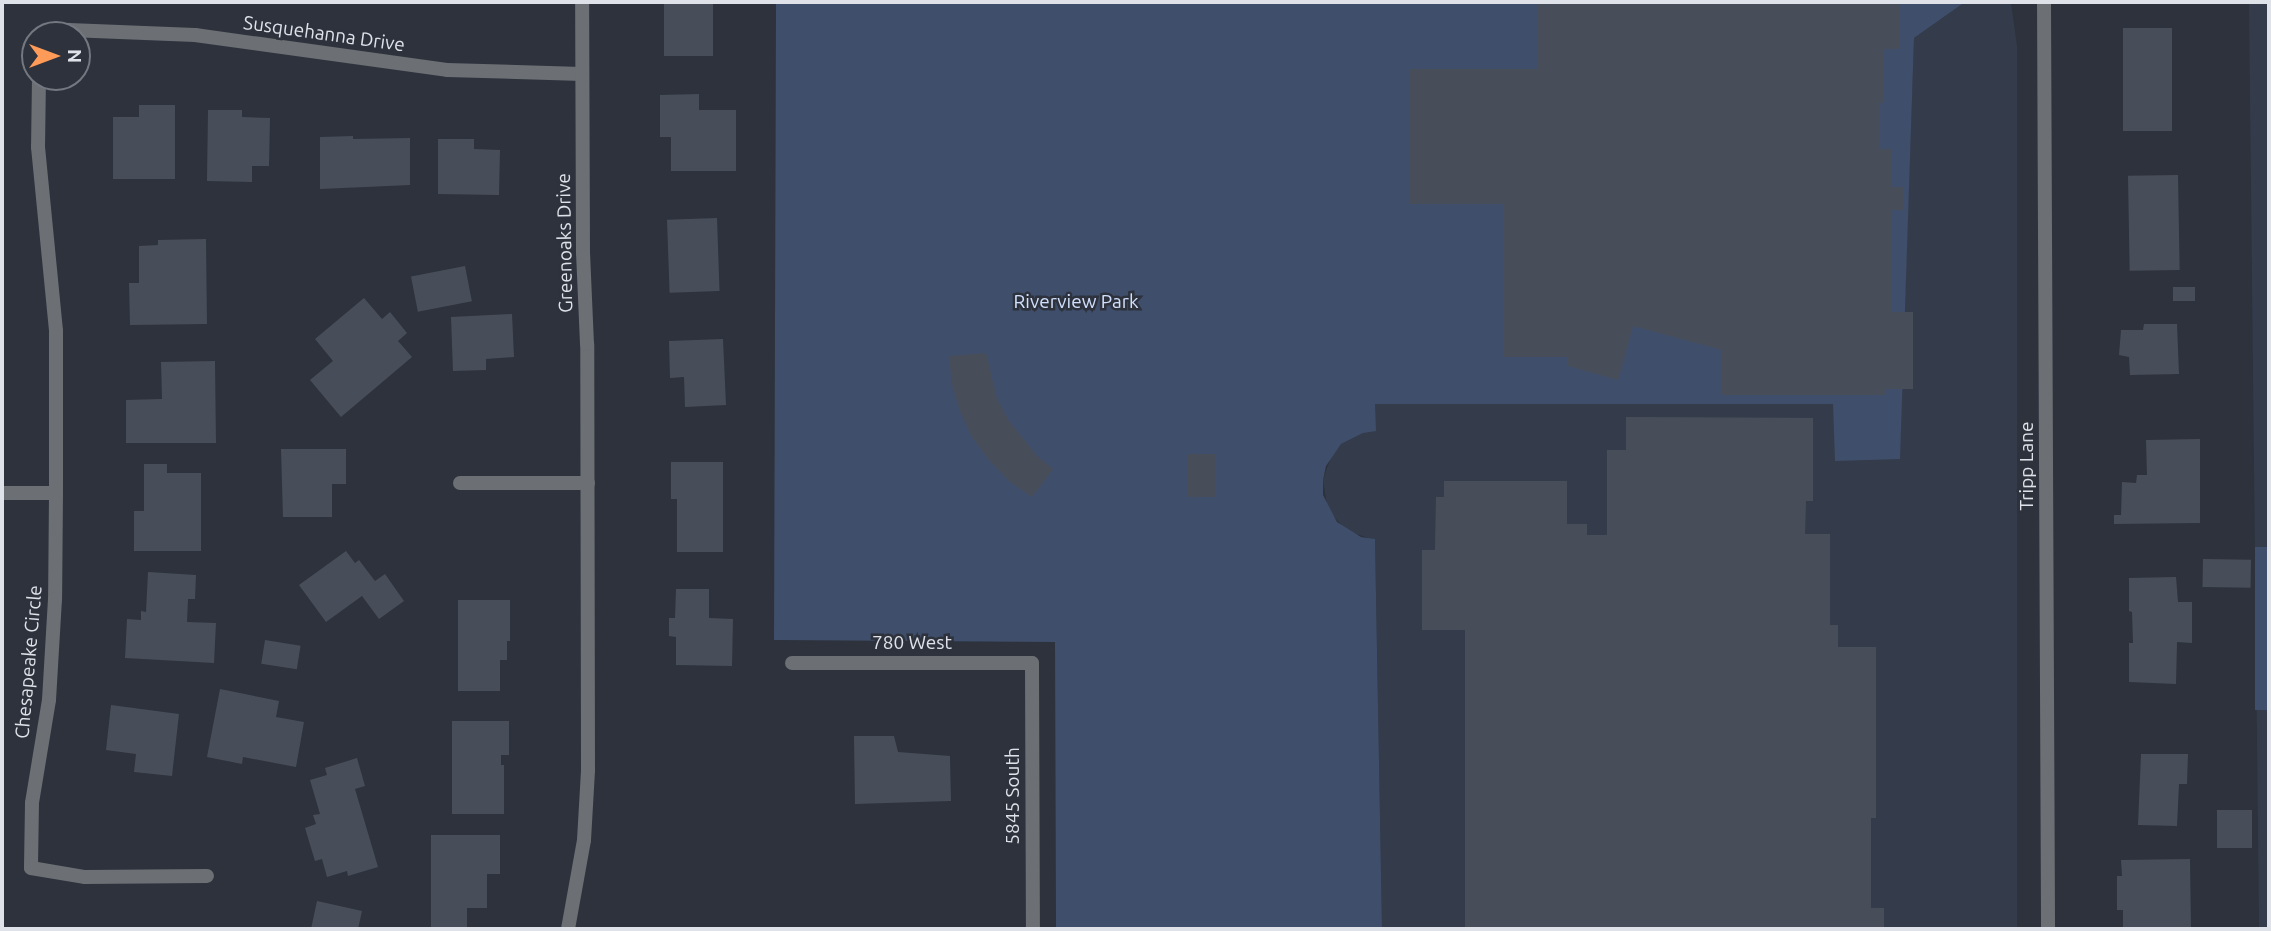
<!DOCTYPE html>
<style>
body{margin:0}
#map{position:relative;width:2271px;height:931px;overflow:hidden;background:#2d323c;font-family:Ubuntu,sans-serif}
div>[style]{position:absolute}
.built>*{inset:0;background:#343c4b}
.green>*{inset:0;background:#3f4e6a;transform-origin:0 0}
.building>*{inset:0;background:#484e59;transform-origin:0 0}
.street>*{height:14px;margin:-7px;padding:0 7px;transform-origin:7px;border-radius:7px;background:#6c6f74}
span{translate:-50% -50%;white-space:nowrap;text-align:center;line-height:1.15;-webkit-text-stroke:5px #2d323c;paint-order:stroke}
.street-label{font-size:19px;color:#dfe2e9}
.park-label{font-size:19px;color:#d1e0fd}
.frame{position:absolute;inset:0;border:4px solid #dfe2e9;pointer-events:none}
.north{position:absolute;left:21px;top:21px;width:70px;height:70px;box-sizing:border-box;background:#2d323c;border:2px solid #747881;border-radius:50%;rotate:90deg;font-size:19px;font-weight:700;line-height:28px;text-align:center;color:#dfe2e9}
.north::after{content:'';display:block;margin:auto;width:24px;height:32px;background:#fe9b58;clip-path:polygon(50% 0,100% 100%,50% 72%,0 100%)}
</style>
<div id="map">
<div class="built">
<div style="clip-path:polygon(1965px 2px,2011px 3px,2017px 46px,2017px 929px,1382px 929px,1375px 540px,1347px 531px,1328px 510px,1323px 480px,1332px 454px,1341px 444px,1363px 433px,1375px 404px,1834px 404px,1899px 459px,1914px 38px)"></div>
<div style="clip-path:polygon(2249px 2px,2269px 2px,2269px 929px,2259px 929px)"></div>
</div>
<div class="green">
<div style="clip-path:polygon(776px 2px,1965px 2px,1914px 38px,1900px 459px,1835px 461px,1833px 404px,1375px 404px,1376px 431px,1363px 433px,1341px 444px,1326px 466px,1323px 480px,1323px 495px,1337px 522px,1361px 537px,1375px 539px,1382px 929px,1056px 929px,1055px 642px,774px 640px)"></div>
<div style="left:2255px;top:547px;width:14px;height:163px"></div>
</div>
<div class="building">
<div style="left:664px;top:2px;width:49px;height:54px"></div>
<div style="clip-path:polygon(1537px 2px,1899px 2px,1899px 49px,1884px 49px,1884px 103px,1879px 103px,1879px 149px,1892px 149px,1892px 187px,1903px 187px,1903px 210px,1892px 210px,1892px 312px,1913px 312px,1913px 389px,1885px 389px,1885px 395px,1722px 395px,1722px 350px,1633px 326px,1618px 380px,1568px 366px,1568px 357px,1504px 357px,1504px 204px,1409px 204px,1409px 69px,1537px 69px)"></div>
<div style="left:2172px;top:28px;width:103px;height:49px;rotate:90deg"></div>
<div style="clip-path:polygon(699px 94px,699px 110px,736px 110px,736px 171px,671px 171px,671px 137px,660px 137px,660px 95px)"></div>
<div style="clip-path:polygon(139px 105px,175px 105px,175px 179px,113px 179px,113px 117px,139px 117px)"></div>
<div style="clip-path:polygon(208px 110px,242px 110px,242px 117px,270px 118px,269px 166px,252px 166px,252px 182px,207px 181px)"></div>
<div style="clip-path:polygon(353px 136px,353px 139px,410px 138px,410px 185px,320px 189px,320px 137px)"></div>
<div style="clip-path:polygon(438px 139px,474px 139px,474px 149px,500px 150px,499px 195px,438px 194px)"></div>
<div style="left:2178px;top:175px;width:95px;height:50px;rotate:89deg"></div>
<div style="left:717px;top:218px;width:73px;height:50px;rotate:88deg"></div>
<div style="clip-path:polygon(206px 239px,207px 324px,130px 325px,129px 283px,139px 283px,139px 246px,158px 245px,158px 240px)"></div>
<div style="left:465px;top:266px;width:36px;height:55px;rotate:79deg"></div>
<div style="left:2173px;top:287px;width:22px;height:14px"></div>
<div style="clip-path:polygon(364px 298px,382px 319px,390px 312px,407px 333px,398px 341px,412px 357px,341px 417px,310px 380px,333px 361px,315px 339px)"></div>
<div style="clip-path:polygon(512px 314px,514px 357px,486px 359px,486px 370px,453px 371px,451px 317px)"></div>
<div style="clip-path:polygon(2144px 324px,2177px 324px,2179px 374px,2130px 375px,2129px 357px,2119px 355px,2121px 330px,2143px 330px)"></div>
<div style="clip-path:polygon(723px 339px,726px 405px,685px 407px,684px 377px,670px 378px,669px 341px)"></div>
<div style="clip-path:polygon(986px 353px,997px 399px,1009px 421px,1036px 455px,1053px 469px,1032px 497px,1009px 481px,989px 460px,972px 437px,960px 411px,952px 384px,949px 356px)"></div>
<div style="clip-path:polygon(215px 361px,216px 443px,126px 443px,126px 400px,162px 399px,161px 362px)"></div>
<div style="clip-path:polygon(1626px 417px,1813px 418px,1813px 501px,1806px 501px,1805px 534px,1830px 534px,1830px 625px,1838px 625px,1838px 647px,1876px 647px,1876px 818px,1871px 818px,1871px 908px,1884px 908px,1884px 929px,1465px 929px,1465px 630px,1422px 630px,1422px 550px,1435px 550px,1436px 497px,1444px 497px,1444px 481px,1567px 481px,1567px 524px,1587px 524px,1587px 535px,1607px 535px,1607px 450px,1626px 450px)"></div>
<div style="clip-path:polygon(2200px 439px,2200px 523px,2114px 524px,2114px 515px,2121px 515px,2122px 482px,2136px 483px,2137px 475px,2147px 475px,2146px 440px)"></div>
<div style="clip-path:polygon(281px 449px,346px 449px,346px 484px,332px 484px,332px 517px,283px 517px)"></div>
<div style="left:1187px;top:454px;width:28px;height:43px"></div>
<div style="clip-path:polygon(671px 462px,723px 462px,723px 552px,677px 552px,677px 499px,671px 499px)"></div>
<div style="clip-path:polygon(144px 464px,167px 464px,167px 473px,201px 473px,201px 551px,134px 551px,134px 511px,144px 511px)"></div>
<div style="clip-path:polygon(346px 551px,355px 563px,359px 560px,375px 581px,385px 574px,404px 601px,379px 619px,362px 596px,326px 622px,299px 585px)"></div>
<div style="left:2203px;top:559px;width:48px;height:28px;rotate:1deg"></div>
<div style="clip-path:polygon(148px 572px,196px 575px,195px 599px,188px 599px,187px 622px,216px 623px,214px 663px,125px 658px,127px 619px,141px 620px,141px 611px,146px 612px)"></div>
<div style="clip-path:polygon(2176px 577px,2178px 602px,2192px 602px,2192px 643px,2177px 642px,2176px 684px,2129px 682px,2129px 643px,2133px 643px,2132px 612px,2129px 611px,2129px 578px)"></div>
<div style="clip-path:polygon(676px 589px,709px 589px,709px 618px,733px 619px,732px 666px,676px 665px,676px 637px,669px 636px,669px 618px,675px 618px)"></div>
<div style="clip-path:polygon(458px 600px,510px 600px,510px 641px,507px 641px,507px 660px,500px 660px,500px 691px,458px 691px)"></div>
<div style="left:265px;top:640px;width:36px;height:24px;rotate:9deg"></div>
<div style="clip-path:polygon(220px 689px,279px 701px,276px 717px,304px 722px,296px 767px,243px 757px,242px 764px,207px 757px)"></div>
<div style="clip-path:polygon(111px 705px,179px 714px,172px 776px,134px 772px,136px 754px,106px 750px)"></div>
<div style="clip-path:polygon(452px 721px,509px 721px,509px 755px,501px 755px,501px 765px,504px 765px,504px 814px,452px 814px)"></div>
<div style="clip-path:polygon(854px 736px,894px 736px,898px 752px,950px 756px,951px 801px,855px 804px)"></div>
<div style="clip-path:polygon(2141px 754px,2188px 754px,2187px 784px,2179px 784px,2177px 826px,2138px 825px)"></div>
<div style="clip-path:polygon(357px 758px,365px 786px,355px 789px,378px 867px,348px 876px,347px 871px,327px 877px,322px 859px,315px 861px,305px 828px,316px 824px,313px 815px,320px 814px,310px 780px,327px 775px,325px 768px)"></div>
<div style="left:2217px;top:810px;width:35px;height:38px"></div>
<div style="clip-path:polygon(431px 835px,500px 835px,500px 874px,487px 874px,487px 908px,467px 908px,467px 929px,431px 929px)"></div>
<div style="clip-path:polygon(2190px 859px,2191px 929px,2123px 929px,2123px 910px,2117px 910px,2117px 876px,2122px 876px,2121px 860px)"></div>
<div style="clip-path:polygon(317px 901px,362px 911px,358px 929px,311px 929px)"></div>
</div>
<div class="street">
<div style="left:2044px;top:2px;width:927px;rotate:89.75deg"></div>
<div style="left:63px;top:35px;width:8px;rotate:-40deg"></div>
<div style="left:69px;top:30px;width:126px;rotate:2.3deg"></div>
<div style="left:195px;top:35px;width:254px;rotate:7.9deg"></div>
<div style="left:447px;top:70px;width:135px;rotate:1.7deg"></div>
<div style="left:39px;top:77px;width:70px;rotate:90.8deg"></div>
<div style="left:38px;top:147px;width:185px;rotate:84.4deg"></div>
<div style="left:56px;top:331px;width:162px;rotate:90deg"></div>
<div style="left:56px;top:493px;width:106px;rotate:90.5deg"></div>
<div style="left:55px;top:599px;width:101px;rotate:93.4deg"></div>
<div style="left:49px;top:700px;width:104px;rotate:99.4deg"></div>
<div style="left:32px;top:803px;width:65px;rotate:90.9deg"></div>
<div style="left:31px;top:868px;width:55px;rotate:9.5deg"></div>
<div style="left:85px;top:877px;width:122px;rotate:-0.5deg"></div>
<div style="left:460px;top:483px;width:128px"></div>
<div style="left:2px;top:493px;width:54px"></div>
<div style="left:792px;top:663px;width:240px"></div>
<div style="left:1032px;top:663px;width:266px;rotate:89.8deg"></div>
<div style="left:568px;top:929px;width:90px;rotate:-79.8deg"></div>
<div style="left:584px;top:840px;width:70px;rotate:-86.7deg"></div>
<div style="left:588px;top:770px;width:426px;rotate:-90.1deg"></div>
<div style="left:587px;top:344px;width:91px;rotate:-92.5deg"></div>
<div style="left:583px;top:253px;width:251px;rotate:-90.2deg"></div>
</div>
<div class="street-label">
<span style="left:324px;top:34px;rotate:8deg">Susquehanna Drive</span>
<span style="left:565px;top:243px;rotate:-91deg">Greenoaks Drive</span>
<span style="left:2027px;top:466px;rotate:-90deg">Tripp Lane</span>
<span style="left:912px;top:643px">780 West</span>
<span style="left:29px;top:662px;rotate:-85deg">Chesapeake Circle</span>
<span style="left:1013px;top:796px;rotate:-90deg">5845 South</span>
</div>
<div class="park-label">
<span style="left:1076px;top:302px">Riverview Park</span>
</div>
<div class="frame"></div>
<div class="north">N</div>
</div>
